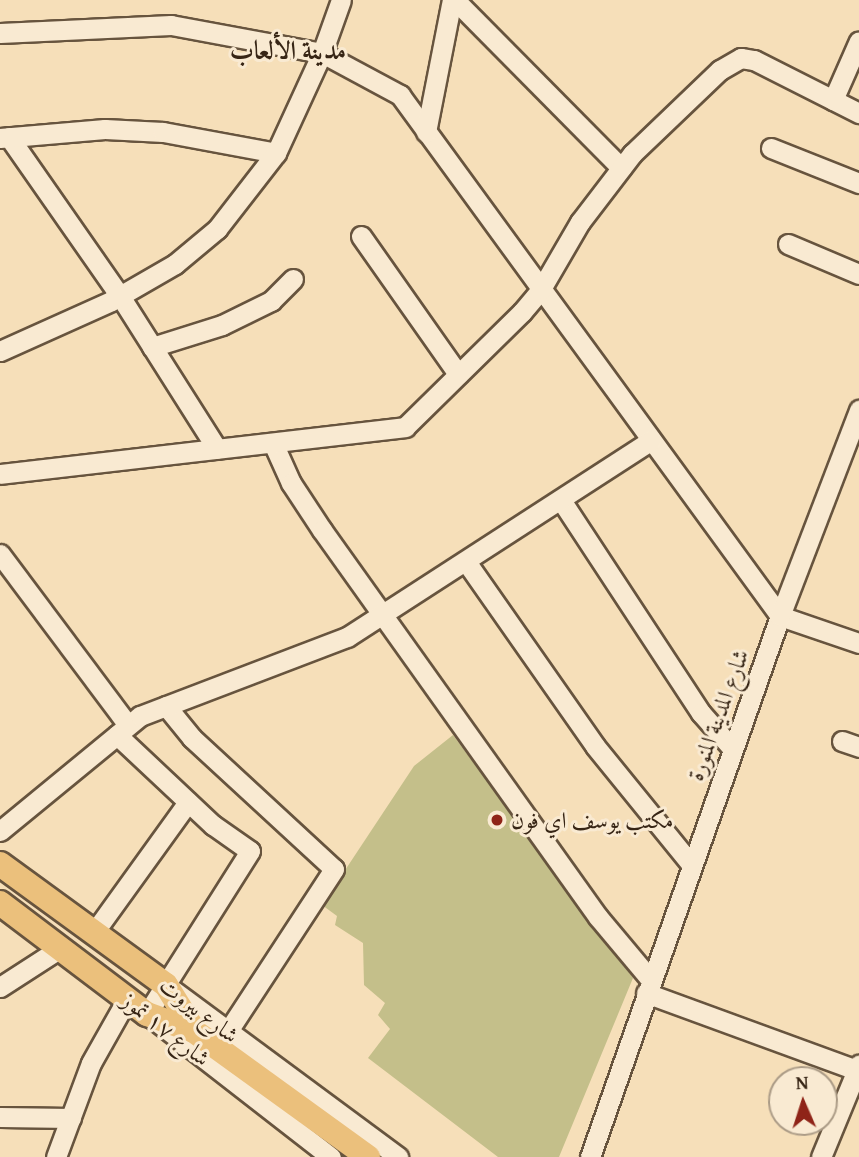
<!DOCTYPE html>
<meta charset="utf-8">
<style>
body{margin:0}
#map{position:relative;width:859px;height:1157px;overflow:hidden;background:#f6dfb9;font-family:"Gentium Book Plus",Amiri,serif}
div>[style]{position:absolute}
.green>*{inset:0;background:#c4bf8a}
.roads{filter:drop-shadow(2px 0 #67543e) drop-shadow(-2px 0 #67543e) drop-shadow(0 2px #67543e) drop-shadow(0 -2px #67543e)}
.minor>*{height:19px;margin:-9.5px;padding:0 9.5px;transform-origin:9.5px;border-radius:9.5px;background:#f9ead2}
.major>*{height:24px;margin:-12px;padding:0 12px;transform-origin:12px;border-radius:12px;background:#ebc07c}
.dots>*{width:19px;height:19px;translate:-50% -50%;box-sizing:border-box;border:4px solid #f9ead2;border-radius:50%}
span{translate:-50% -50%;white-space:nowrap;text-align:center;line-height:1.15;-webkit-text-stroke:6px #f9ead2;paint-order:stroke}
.street-label{font-size:23px;color:#372515}
.poi-label{font-size:23px;color:#372515}
.left{translate:0 -50%;text-align:left}
.quarter-label{font-size:26px;color:#372515;font-weight:700}
.north{position:absolute;left:768px;top:1066px;width:70px;height:70px;box-sizing:border-box;background:#f9ead2;border:2px solid #ab9b86;border-radius:50%;rotate:357deg;font-size:19px;font-weight:700;line-height:28px;text-align:center;color:#372515}
.north::after{content:'';display:block;margin:auto;width:24px;height:32px;background:#8f2418;clip-path:polygon(50% 0,100% 100%,50% 72%,0 100%)}
</style>
<div id="map">
<div class="green">
<div style="clip-path:polygon(453px 735px,633px 978px,559px 1157px,498px 1157px,368px 1058px,390px 1029px,378px 1015px,385px 1003px,364px 985px,363px 943px,335px 925px,337px 916px,322px 905px,414px 766px)"></div>
</div>
<div class="roads">
<div class="minor">
<div style="left:455px;top:0;width:236px;rotate:45.3deg"></div>
<div style="left:0;top:33px;width:171px;rotate:-2.7deg"></div>
<div style="left:171px;top:25px;width:154px;rotate:10.5deg"></div>
<div style="left:322px;top:53px;width:89px;rotate:28.3deg"></div>
<div style="left:400px;top:95px;width:645px;rotate:53.89deg"></div>
<div style="left:780px;top:616px;width:83px;rotate:18.9deg"></div>
<div style="left:833px;top:100px;width:64px;rotate:-66.2deg"></div>
<div style="left:426px;top:132px;width:135px;rotate:-78.9deg"></div>
<div style="left:9px;top:137px;width:194px;rotate:55.1deg"></div>
<div style="left:120px;top:296px;width:181px;rotate:57.6deg"></div>
<div style="left:0;top:138px;width:105px;rotate:-4.9deg"></div>
<div style="left:105px;top:129px;width:58px;rotate:3deg"></div>
<div style="left:163px;top:132px;width:115px;rotate:10.5deg"></div>
<div style="left:771px;top:148px;width:95px;rotate:21.7deg"></div>
<div style="left:361px;top:236px;width:169px;rotate:54.9deg"></div>
<div style="left:788px;top:244px;width:77px;rotate:22.9deg"></div>
<div style="left:152px;top:347px;width:73px;rotate:-17.4deg"></div>
<div style="left:222px;top:325px;width:55px;rotate:-26.1deg"></div>
<div style="left:271px;top:301px;width:31px;rotate:-45deg"></div>
<div style="left:0;top:351px;width:122px;rotate:-24.2deg"></div>
<div style="left:111px;top:301px;width:74px;rotate:-30deg"></div>
<div style="left:175px;top:264px;width:55px;rotate:-39.8deg"></div>
<div style="left:217px;top:229px;width:96px;rotate:-52.2deg"></div>
<div style="left:276px;top:153px;width:110px;rotate:-65.3deg"></div>
<div style="left:322px;top:53px;width:56px;rotate:-70.3deg"></div>
<div style="left:273px;top:443px;width:44px;rotate:65.8deg"></div>
<div style="left:291px;top:483px;width:56px;rotate:56.6deg"></div>
<div style="left:322px;top:530px;width:475px;rotate:54.5deg"></div>
<div style="left:598px;top:917px;width:81px;rotate:50deg"></div>
<div style="left:0;top:474px;width:408px;rotate:-6.6deg"></div>
<div style="left:405px;top:427px;width:164px;rotate:-44.5deg"></div>
<div style="left:522px;top:312px;width:30px;rotate:-50deg"></div>
<div style="left:541px;top:289px;width:78px;rotate:-59.8deg"></div>
<div style="left:580px;top:222px;width:86px;rotate:-52.6deg"></div>
<div style="left:632px;top:154px;width:122px;rotate:-43.7deg"></div>
<div style="left:720px;top:70px;width:24px;rotate:-30deg"></div>
<div style="left:741px;top:58px;width:13px;rotate:9deg"></div>
<div style="left:754px;top:60px;width:118px;rotate:26.8deg"></div>
<div style="left:561px;top:500px;width:255px;rotate:56.7deg"></div>
<div style="left:701px;top:713px;width:47px;rotate:48.5deg"></div>
<div style="left:0;top:554px;width:212px;rotate:53.2deg"></div>
<div style="left:467px;top:563px;width:223px;rotate:55deg"></div>
<div style="left:595px;top:746px;width:152px;rotate:50.9deg"></div>
<div style="left:166px;top:706px;width:41px;rotate:50.9deg"></div>
<div style="left:192px;top:738px;width:193px;rotate:42.7deg"></div>
<div style="left:334px;top:869px;width:194px;rotate:123.2deg"></div>
<div style="left:117px;top:735px;width:132px;rotate:43.2deg"></div>
<div style="left:213px;top:825px;width:45px;rotate:35.1deg"></div>
<div style="left:250px;top:851px;width:193px;rotate:122.3deg"></div>
<div style="left:147px;top:1014px;width:233px;rotate:37.9deg"></div>
<div style="left:842px;top:741px;width:18px;rotate:19deg"></div>
<div style="left:0;top:831px;width:181px;rotate:-39.4deg"></div>
<div style="left:140px;top:716px;width:222px;rotate:-20.9deg"></div>
<div style="left:347px;top:637px;width:362px;rotate:-32.9deg"></div>
<div style="left:95px;top:931px;width:159px;rotate:-54.2deg"></div>
<div style="left:0;top:987px;width:70px;rotate:-32.8deg"></div>
<div style="left:174px;top:991px;width:279px;rotate:36.5deg"></div>
<div style="left:646px;top:993px;width:227px;rotate:20.1deg"></div>
<div style="left:0;top:1117px;width:71px;rotate:0.8deg"></div>
<div style="left:56px;top:1157px;width:100px;rotate:-69.6deg"></div>
<div style="left:91px;top:1063px;width:73px;rotate:-60.6deg"></div>
<div style="left:590px;top:1157px;width:573px;rotate:-70.65deg"></div>
<div style="left:780px;top:616px;width:221px;rotate:-69deg"></div>
<div style="left:821px;top:1157px;width:100px;rotate:-67.6deg"></div>
</div>
<div class="major">
<div style="left:0;top:864px;width:205px;rotate:36.1deg"></div>
<div style="left:166px;top:985px;width:53px;rotate:58.1deg"></div>
<div style="left:0;top:903px;width:184px;rotate:37.1deg"></div>
<div style="left:147px;top:1014px;width:50px;rotate:19.9deg"></div>
<div style="left:194px;top:1031px;width:215px;rotate:35.9deg"></div>
</div>
</div>
<div class="dots">
<div style="left:497px;top:820px;background:#8f2418"></div>
</div>
<div class="street-label">
<span style="left:718px;top:715px;rotate:-70deg">شارع المدينة المنورة</span>
<span style="left:199px;top:1010px;rotate:37deg">شارع بيروت</span>
<span style="left:166px;top:1029px;rotate:38deg">شارع ١٧ تموز</span>
</div>
<div class="poi-label">
<span class="left" style="left:511px;top:820px">مكتب يوسف اي فون</span>
</div>
<div class="quarter-label">
<span style="left:288px;top:50px">مدينة الألعاب</span>
</div>
<div class="north">N</div>
</div>
